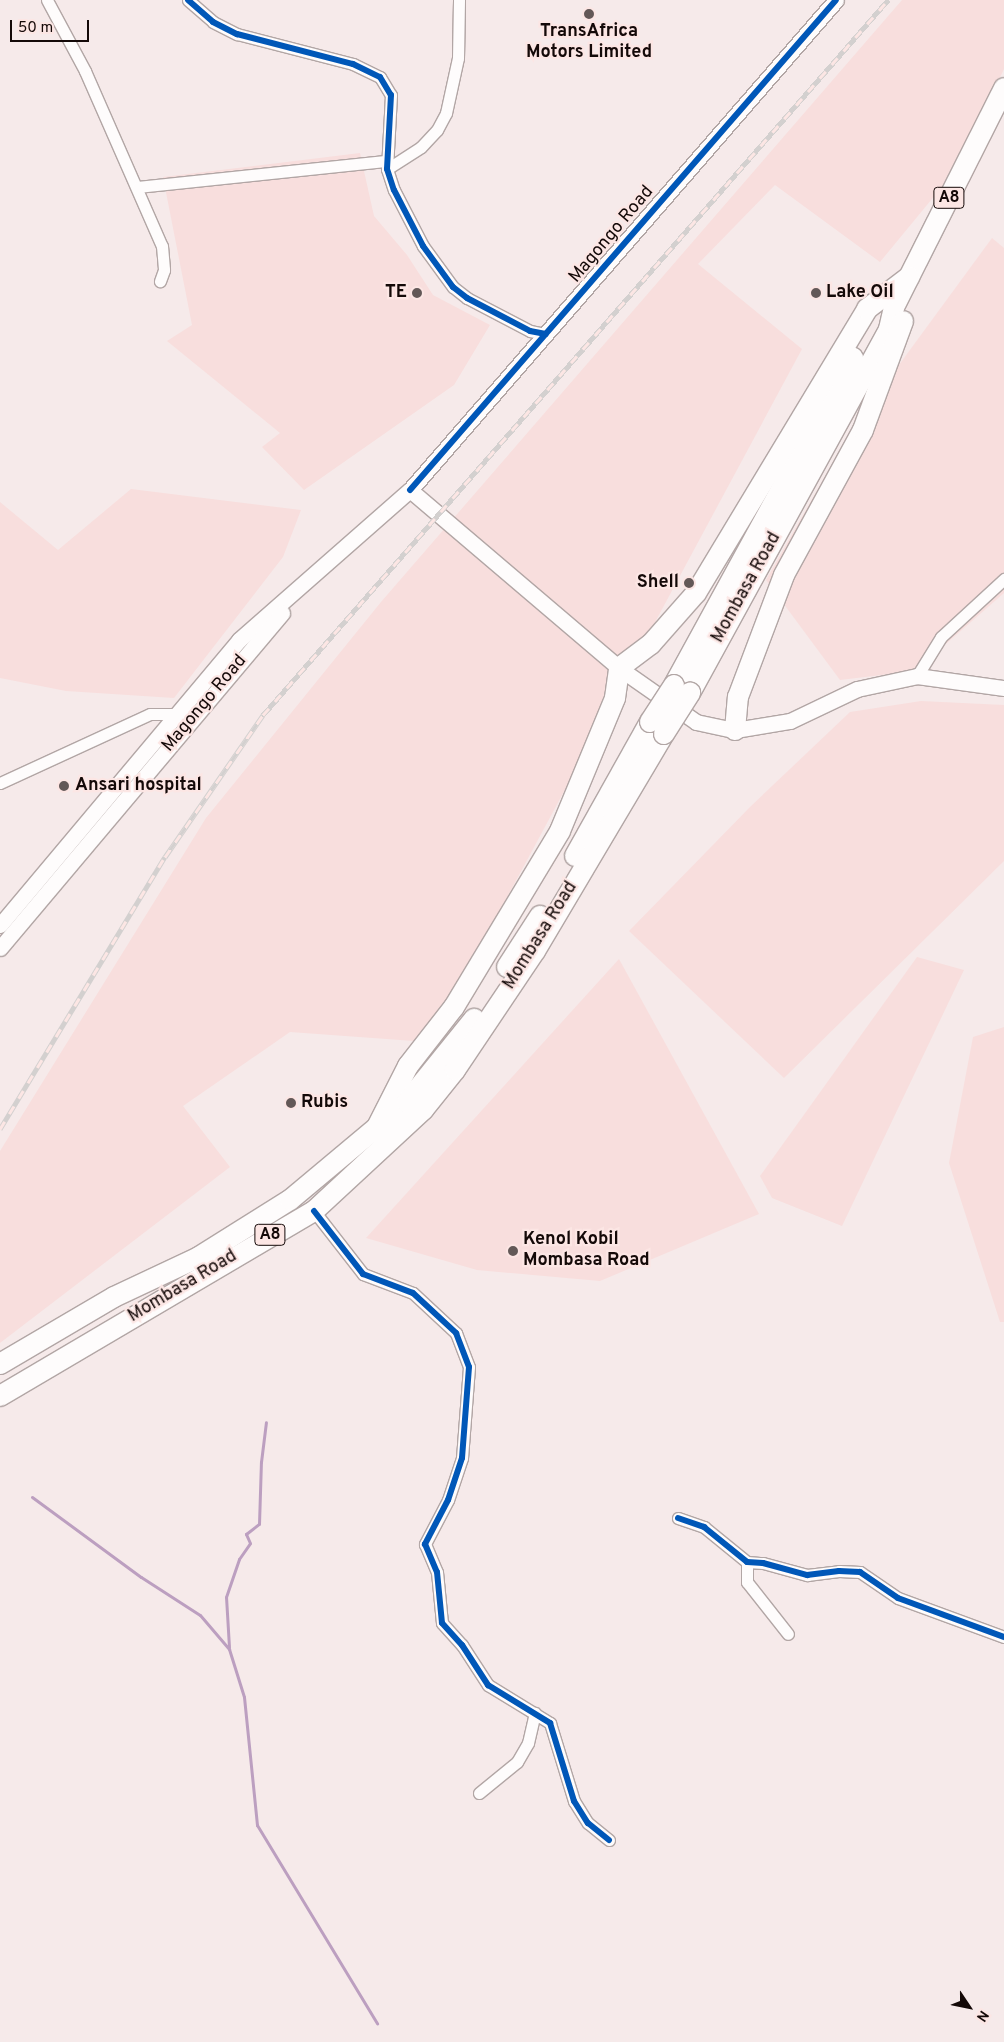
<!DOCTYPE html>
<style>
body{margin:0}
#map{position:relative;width:1004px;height:2042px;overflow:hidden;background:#f6eaea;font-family:Overpass,sans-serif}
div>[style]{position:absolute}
.built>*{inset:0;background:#f8dedd}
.stream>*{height:3px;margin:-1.5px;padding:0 1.5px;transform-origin:1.5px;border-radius:1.5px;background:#bc9fc0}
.roads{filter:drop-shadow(1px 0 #b2a6a5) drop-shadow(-1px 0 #b2a6a5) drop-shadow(0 1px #b2a6a5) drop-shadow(0 -1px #b2a6a5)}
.street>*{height:11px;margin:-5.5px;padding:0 5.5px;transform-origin:5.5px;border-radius:5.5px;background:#fefcfc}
.secondary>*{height:15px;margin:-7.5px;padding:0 7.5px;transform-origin:7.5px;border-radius:7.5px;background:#fefcfc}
.highway>*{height:20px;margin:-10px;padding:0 10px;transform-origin:10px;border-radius:10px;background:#fefcfc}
.rail>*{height:5px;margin-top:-2.5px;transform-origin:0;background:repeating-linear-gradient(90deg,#fce6e4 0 9px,#d3d0cf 0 18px);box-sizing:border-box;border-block:1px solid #d3d0cf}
.bridges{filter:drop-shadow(1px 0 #b2a6a5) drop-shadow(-1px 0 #b2a6a5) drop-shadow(0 1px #b2a6a5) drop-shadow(0 -1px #b2a6a5)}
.highway-bridge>*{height:20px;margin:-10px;padding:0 10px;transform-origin:10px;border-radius:10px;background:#fefcfc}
.cycleway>*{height:6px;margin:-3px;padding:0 3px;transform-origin:3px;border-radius:3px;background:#0057b8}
.dots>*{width:14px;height:14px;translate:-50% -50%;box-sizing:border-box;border:2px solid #fce6e4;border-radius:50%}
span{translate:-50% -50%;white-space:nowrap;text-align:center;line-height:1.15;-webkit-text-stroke:4.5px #fce6e4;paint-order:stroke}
.shield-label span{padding:1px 4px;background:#fce6e4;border:1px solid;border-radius:4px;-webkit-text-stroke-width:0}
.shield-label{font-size:16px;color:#140908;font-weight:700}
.poi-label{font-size:18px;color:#140908;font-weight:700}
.right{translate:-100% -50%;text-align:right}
.left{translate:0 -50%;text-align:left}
.street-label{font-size:18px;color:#140908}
.north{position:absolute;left:944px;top:1982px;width:50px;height:50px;-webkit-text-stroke:4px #fce6e4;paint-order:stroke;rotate:124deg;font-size:14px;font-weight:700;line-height:20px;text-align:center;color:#140908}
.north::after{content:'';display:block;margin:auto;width:18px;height:22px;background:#140908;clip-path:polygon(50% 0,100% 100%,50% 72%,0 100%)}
.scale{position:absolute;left:10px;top:20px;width:79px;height:22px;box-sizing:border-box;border:2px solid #140908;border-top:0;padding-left:6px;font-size:15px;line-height:18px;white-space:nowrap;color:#140908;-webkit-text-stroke:4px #fce6e4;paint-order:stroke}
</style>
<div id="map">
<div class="built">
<div style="clip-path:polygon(902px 0,1004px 0,1004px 69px,955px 171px,880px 262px,775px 185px,698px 264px,802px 349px,504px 903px,468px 988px,414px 1041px,290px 1032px,183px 1106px,230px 1167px,0 1343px,0 1151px,206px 818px,381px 602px)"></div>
<div style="clip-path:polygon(360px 153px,374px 216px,407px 255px,433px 295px,490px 325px,454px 385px,304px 490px,262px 447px,280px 433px,167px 341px,192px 325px,163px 177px)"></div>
<div style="clip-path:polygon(992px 238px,1004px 248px,1004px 593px,915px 671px,840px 680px,766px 580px,852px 429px)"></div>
<div style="clip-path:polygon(131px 489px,301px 510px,283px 557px,174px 698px,66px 691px,0 678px,0 502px,58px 550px)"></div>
<div style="clip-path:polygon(921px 701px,1004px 705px,1004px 861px,784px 1078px,629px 931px,750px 807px,850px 712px)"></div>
<div style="clip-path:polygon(917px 957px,964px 970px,842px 1226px,772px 1198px,760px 1176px)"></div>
<div style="clip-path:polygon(619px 959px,759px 1214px,600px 1281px,477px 1270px,366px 1238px)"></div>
<div style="clip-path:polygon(1004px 1027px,1004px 1322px,1000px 1322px,949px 1163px,973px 1037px)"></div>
</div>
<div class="stream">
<div style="left:32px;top:1497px;width:135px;rotate:36.3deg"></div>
<div style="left:141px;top:1577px;width:70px;rotate:32.8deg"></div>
<div style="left:200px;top:1615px;width:45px;rotate:49.5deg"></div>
<div style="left:229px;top:1649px;width:50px;rotate:72.6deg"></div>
<div style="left:244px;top:1697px;width:129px;rotate:84.2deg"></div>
<div style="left:257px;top:1825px;width:232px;rotate:58.8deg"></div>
<div style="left:229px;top:1647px;width:50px;rotate:-93.4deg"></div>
<div style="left:226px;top:1597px;width:40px;rotate:-71.1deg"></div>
<div style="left:239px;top:1559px;width:19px;rotate:-55deg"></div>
<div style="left:250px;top:1543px;width:10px;rotate:-114deg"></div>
<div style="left:246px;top:1534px;width:16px;rotate:-38deg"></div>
<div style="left:259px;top:1524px;width:62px;rotate:-88.2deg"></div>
<div style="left:261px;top:1462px;width:40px;rotate:-82.9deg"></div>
</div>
<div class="roads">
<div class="street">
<div style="left:47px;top:0;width:81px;rotate:61.8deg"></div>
<div style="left:85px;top:71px;width:191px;rotate:66.3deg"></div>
<div style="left:162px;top:246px;width:24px;rotate:85deg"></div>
<div style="left:164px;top:270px;width:12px;rotate:110deg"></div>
<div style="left:188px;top:0;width:33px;rotate:41deg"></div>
<div style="left:213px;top:22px;width:27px;rotate:27deg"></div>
<div style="left:237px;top:34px;width:120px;rotate:14.5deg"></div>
<div style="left:353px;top:64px;width:30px;rotate:26deg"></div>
<div style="left:380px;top:77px;width:21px;rotate:59deg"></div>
<div style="left:391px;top:95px;width:74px;rotate:93.1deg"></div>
<div style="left:387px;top:169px;width:22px;rotate:72deg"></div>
<div style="left:394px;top:190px;width:63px;rotate:62.6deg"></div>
<div style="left:423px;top:246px;width:51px;rotate:53.8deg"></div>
<div style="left:453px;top:287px;width:18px;rotate:38deg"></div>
<div style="left:467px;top:298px;width:71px;rotate:27.6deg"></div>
<div style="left:530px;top:331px;width:16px;rotate:11deg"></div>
<div style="left:387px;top:169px;width:40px;rotate:-32.9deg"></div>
<div style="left:421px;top:147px;width:23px;rotate:-47deg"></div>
<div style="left:437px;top:130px;width:19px;rotate:-62deg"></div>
<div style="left:446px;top:113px;width:56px;rotate:-77.7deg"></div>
<div style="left:458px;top:58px;width:58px;rotate:-89deg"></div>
<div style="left:138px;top:187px;width:250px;rotate:-6deg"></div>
<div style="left:917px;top:676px;width:46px;rotate:-58.4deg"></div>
<div style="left:941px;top:637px;width:86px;rotate:-42.6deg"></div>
<div style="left:0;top:783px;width:165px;rotate:-24.7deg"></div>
<div style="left:150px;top:714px;width:29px"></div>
<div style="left:314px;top:1211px;width:80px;rotate:52.1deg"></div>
<div style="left:363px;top:1274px;width:53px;rotate:20.8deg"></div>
<div style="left:413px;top:1293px;width:59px;rotate:42.9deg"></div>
<div style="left:456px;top:1333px;width:36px;rotate:69deg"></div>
<div style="left:469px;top:1367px;width:91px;rotate:94.4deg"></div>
<div style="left:462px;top:1458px;width:44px;rotate:108.4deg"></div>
<div style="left:448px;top:1500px;width:50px;rotate:117.6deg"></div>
<div style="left:425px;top:1544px;width:30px;rotate:67deg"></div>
<div style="left:437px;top:1572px;width:51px;rotate:84.4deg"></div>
<div style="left:442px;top:1623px;width:30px;rotate:48deg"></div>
<div style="left:462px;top:1645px;width:48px;rotate:57deg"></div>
<div style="left:488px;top:1685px;width:73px;rotate:31.5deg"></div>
<div style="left:550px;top:1723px;width:82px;rotate:72.9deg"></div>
<div style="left:574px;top:1801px;width:26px;rotate:58deg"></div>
<div style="left:588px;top:1823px;width:27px;rotate:39deg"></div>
<div style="left:678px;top:1518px;width:28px;rotate:19deg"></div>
<div style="left:704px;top:1527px;width:55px;rotate:39.1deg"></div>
<div style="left:747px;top:1562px;width:16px;rotate:4deg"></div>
<div style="left:763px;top:1563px;width:46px;rotate:15.3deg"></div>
<div style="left:807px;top:1575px;width:32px;rotate:-7deg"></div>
<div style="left:839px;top:1571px;width:21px;rotate:3deg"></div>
<div style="left:860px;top:1572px;width:46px;rotate:34.4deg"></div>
<div style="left:898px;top:1598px;width:113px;rotate:20.2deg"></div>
<div style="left:747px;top:1562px;width:20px;rotate:90deg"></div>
<div style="left:747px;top:1582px;width:66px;rotate:51.7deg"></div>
<div style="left:479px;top:1793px;width:49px;rotate:-39.2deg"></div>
<div style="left:517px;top:1762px;width:22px;rotate:-60deg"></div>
<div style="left:528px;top:1743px;width:31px;rotate:-77deg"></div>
</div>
<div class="secondary">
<div style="left:410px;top:490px;width:275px;rotate:40.4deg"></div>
<div style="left:619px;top:668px;width:94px;rotate:35deg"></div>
<div style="left:696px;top:722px;width:40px;rotate:12deg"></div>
<div style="left:735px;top:730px;width:56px;rotate:-9.3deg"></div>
<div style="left:790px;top:721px;width:74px;rotate:-25.5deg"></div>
<div style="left:857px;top:689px;width:61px;rotate:-12.2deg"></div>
<div style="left:917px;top:676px;width:88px;rotate:7.9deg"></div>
<div style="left:0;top:925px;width:372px;rotate:-50deg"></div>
<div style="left:239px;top:640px;width:227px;rotate:-41.3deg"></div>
<div style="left:410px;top:490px;width:649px;rotate:-49deg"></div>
<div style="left:0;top:948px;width:438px;rotate:-49.9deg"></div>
</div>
<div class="highway">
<div style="left:674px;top:685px;width:373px;rotate:-61.3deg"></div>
<div style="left:690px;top:693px;width:415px;rotate:-61.3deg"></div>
<div style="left:889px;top:329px;width:23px;rotate:-77deg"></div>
<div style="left:894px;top:307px;width:245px;rotate:-63.3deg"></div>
<div style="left:735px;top:730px;width:33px;rotate:-85deg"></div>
<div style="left:738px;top:697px;width:130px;rotate:-69.3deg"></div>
<div style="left:784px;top:575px;width:165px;rotate:-61.4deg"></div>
<div style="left:863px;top:430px;width:116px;rotate:-69.8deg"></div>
<div style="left:575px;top:856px;width:154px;rotate:-60.8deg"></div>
<div style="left:507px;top:967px;width:61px;rotate:-57.1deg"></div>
<div style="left:376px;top:1129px;width:71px;rotate:-63.1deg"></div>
<div style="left:408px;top:1066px;width:75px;rotate:-52.1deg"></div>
<div style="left:454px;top:1007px;width:205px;rotate:-58.9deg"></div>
<div style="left:560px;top:831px;width:144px;rotate:-67.5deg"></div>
<div style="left:615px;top:698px;width:30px;rotate:-82deg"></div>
<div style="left:619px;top:668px;width:40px;rotate:-37deg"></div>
<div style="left:651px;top:644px;width:68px;rotate:-48.6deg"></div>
<div style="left:696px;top:593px;width:332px;rotate:-58.9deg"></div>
<div style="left:867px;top:309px;width:53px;rotate:-37.3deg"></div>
<div style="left:0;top:1364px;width:132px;rotate:-30.4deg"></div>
<div style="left:114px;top:1297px;width:94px;rotate:-25.2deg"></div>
<div style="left:199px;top:1257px;width:107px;rotate:-32.1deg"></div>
<div style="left:290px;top:1200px;width:153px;rotate:-39.9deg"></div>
<div style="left:407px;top:1102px;width:107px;rotate:-51.1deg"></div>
<div style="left:0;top:1396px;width:364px;rotate:-30.5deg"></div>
<div style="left:314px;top:1211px;width:149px;rotate:-42.8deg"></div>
<div style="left:423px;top:1110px;width:51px;rotate:-51.3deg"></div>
<div style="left:455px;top:1070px;width:143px;rotate:-56.1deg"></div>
<div style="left:535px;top:951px;width:252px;rotate:-59.3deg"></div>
</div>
</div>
<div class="rail">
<div style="left:0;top:1129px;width:318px;rotate:-58.8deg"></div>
<div style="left:165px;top:857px;width:173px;rotate:-55.4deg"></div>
<div style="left:263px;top:715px;width:950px;rotate:-48.84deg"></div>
</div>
<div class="bridges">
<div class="highway-bridge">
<div style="left:650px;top:722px;width:44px;rotate:-57deg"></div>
<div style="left:664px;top:734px;width:49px;rotate:-57.6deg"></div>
</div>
</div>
<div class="cycleway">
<div style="left:188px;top:0;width:33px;rotate:41deg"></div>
<div style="left:213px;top:22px;width:27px;rotate:27deg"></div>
<div style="left:237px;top:34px;width:120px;rotate:14.5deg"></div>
<div style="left:353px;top:64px;width:30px;rotate:26deg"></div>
<div style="left:380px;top:77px;width:21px;rotate:59deg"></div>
<div style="left:391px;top:95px;width:74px;rotate:93.1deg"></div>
<div style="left:387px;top:169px;width:22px;rotate:72deg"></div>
<div style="left:394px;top:190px;width:63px;rotate:62.6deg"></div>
<div style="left:423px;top:246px;width:51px;rotate:53.8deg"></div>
<div style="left:453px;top:287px;width:18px;rotate:38deg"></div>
<div style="left:467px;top:298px;width:71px;rotate:27.6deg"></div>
<div style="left:530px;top:331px;width:16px;rotate:11deg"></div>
<div style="left:410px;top:490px;width:649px;rotate:-49deg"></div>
<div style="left:314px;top:1211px;width:80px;rotate:52.1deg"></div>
<div style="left:363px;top:1274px;width:53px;rotate:20.8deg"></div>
<div style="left:413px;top:1293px;width:59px;rotate:42.9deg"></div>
<div style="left:456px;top:1333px;width:36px;rotate:69deg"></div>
<div style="left:469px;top:1367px;width:91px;rotate:94.4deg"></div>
<div style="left:462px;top:1458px;width:44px;rotate:108.4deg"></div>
<div style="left:448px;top:1500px;width:50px;rotate:117.6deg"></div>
<div style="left:425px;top:1544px;width:30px;rotate:67deg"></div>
<div style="left:437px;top:1572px;width:51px;rotate:84.4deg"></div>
<div style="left:442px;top:1623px;width:30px;rotate:48deg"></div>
<div style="left:462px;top:1645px;width:48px;rotate:57deg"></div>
<div style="left:488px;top:1685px;width:73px;rotate:31.5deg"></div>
<div style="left:550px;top:1723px;width:82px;rotate:72.9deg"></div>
<div style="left:574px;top:1801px;width:26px;rotate:58deg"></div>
<div style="left:588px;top:1823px;width:27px;rotate:39deg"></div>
<div style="left:678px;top:1518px;width:28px;rotate:19deg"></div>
<div style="left:704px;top:1527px;width:55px;rotate:39.1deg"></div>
<div style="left:747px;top:1562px;width:16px;rotate:4deg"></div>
<div style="left:763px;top:1563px;width:46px;rotate:15.3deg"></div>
<div style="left:807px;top:1575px;width:32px;rotate:-7deg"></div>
<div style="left:839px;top:1571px;width:21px;rotate:3deg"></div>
<div style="left:860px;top:1572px;width:46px;rotate:34.4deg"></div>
<div style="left:898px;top:1598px;width:113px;rotate:20.2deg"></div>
</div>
<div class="dots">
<div style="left:589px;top:14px;background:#635857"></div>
<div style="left:417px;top:293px;background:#635857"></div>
<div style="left:816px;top:293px;background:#635857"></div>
<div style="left:689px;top:583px;background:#635857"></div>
<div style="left:64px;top:786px;background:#635857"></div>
<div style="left:291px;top:1103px;background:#635857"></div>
<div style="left:513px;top:1251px;background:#635857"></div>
</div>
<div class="shield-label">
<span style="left:949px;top:198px">A8</span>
<span style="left:270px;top:1235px">A8</span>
</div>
<div class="poi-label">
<span style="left:589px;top:43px">TransAfrica<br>Motors Limited</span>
<span class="right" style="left:407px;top:293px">TE</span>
<span class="left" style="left:826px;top:293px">Lake Oil</span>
<span class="right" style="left:679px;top:583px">Shell</span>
<span class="left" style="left:75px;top:786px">Ansari hospital</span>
<span class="left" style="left:301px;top:1103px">Rubis</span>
<span class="left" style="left:523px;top:1251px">Kenol Kobil<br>Mombasa Road</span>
</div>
<div class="street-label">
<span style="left:612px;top:235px;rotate:-50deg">Magongo Road</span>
<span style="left:747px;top:588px;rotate:-61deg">Mombasa Road</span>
<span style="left:205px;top:704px;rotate:-50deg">Magongo Road</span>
<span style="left:541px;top:936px;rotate:-58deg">Mombasa Road</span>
<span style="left:183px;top:1287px;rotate:-31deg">Mombasa Road</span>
</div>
<div class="north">N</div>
<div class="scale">50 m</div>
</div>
